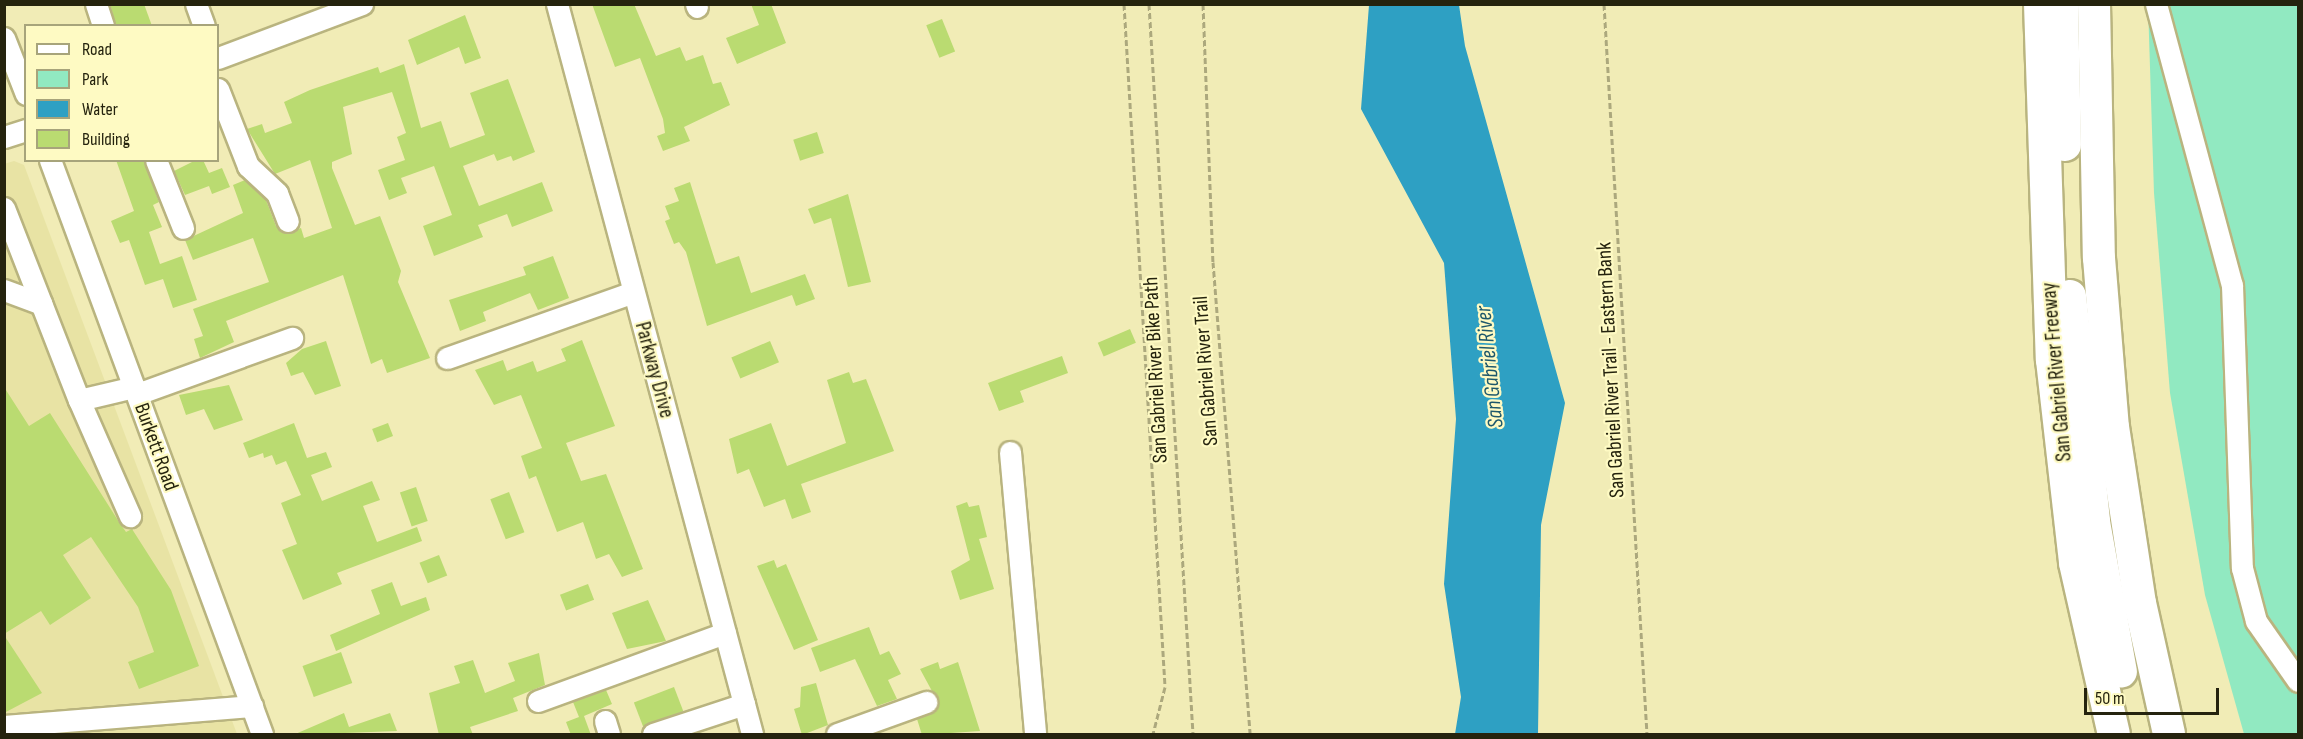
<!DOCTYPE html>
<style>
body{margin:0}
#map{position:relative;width:2303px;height:739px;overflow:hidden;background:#f1ecb6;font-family:"Sofia Sans Condensed",sans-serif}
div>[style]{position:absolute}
.built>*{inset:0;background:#e8e3a4}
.green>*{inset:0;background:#91e9c1}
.water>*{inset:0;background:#2ea0c3}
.building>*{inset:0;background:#badb71;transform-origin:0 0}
.path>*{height:3px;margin-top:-1.5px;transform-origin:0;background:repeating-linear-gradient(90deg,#aca87d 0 6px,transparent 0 9px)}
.roads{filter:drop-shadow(2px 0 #b9b47f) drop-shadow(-2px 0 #b9b47f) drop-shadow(0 2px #b9b47f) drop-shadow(0 -2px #b9b47f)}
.minor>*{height:21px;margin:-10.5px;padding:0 10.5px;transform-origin:10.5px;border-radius:10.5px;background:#fff}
.highway>*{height:32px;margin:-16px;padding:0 16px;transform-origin:16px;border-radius:16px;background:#fff}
span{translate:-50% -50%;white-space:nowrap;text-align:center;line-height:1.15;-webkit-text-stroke:4.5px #fefac3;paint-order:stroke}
.street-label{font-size:21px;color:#25230e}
.water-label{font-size:22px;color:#1e586c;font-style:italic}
.frame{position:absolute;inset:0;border:6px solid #25230e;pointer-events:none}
.legend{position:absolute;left:24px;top:24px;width:195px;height:138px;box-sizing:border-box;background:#fefac3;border:2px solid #a7a47b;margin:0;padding:8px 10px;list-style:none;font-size:18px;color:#25230e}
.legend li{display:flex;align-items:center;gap:12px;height:30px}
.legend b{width:30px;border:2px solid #a7a47b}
.scale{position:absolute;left:2084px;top:688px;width:135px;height:27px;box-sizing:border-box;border:3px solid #25230e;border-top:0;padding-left:8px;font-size:18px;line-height:21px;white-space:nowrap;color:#25230e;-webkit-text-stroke:4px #fefac3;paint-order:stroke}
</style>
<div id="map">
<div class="built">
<div style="clip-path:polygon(14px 161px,24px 165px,237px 734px,5px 734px,4px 164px)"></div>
</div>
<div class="green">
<div style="clip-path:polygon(2148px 5px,2298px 5px,2298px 734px,2244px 734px,2205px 595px,2170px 393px,2154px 193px)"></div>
</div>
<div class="water">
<div style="clip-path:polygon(1369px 5px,1459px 5px,1465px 46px,1565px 403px,1541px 525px,1538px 734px,1455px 734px,1461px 697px,1444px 584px,1456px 419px,1444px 263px,1361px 109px)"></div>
</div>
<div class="building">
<div style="clip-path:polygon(110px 4px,144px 4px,152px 26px,116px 26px)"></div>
<div style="clip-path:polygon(592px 4px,634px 4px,656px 56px,680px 47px,686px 61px,703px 55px,713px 84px,721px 82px,730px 105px,684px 127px,690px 141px,663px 151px,657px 136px,665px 133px,663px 119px,640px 58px,615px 67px)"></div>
<div style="clip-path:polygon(751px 4px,771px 4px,786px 43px,737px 64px,726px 38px,759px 25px)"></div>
<div style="clip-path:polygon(465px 15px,481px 58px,465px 64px,459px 47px,417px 65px,408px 40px)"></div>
<div style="left:942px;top:19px;width:35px;height:17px;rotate:68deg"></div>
<div style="clip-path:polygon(404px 64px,421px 128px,441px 121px,450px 148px,485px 135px,470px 93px,508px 79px,535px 152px,513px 161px,511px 156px,497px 161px,494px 154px,463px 166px,479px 206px,542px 182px,553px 211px,512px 227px,507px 214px,478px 225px,483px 237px,434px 256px,423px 226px,452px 215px,434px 166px,401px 178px,407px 193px,389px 200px,378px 170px,405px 160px,397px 137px,406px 133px,392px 92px,343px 107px,352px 154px,332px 162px,332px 168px,355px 225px,380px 216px,401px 271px,398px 282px,430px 358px,387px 373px,382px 359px,371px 364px,343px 275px,226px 321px,234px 342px,200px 358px,194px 339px,203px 336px,193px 309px,269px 282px,253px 238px,193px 260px,185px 240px,243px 213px,233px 185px,245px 180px,266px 200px,276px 226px,286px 233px,301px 228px,304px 238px,332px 228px,310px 160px,275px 174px,247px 129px,262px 124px,265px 133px,292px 123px,284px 102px,310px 90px,378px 67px,380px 73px)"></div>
<div style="left:817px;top:132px;width:22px;height:25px;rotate:72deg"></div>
<div style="clip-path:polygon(116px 160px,144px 160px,159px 202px,153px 205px,162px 227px,149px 232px,160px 264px,182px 256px,197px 300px,173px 308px,163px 279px,145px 285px,129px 240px,120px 243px,111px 221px,134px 211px)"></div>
<div style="clip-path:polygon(196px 160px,203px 160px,209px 173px,222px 168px,230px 187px,212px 194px,209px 186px,185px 195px,174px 171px)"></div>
<div style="clip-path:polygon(690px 182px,716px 264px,739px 256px,751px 293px,805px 274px,815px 299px,796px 306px,792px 295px,707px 326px,686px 252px,679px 242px,674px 244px,665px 221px,670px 219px,665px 206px,679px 201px,674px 188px)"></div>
<div style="clip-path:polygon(848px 194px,871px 282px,848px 287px,831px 218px,814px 224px,808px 209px)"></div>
<div style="clip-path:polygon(553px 256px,569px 298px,538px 310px,530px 293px,483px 312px,486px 321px,460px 331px,449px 300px,526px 275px,523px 267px)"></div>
<div style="left:1130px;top:329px;width:15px;height:35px;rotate:67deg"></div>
<div style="clip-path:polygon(582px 340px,615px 426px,566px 443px,581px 481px,606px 474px,643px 569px,622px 577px,609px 554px,596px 559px,583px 522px,557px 532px,536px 476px,529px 479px,521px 456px,542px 448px,521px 395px,494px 405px,475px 370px,503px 360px,507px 371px,533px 361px,537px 372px,566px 361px,561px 349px)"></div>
<div style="clip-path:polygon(326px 341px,341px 386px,315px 395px,303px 372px,291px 376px,286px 363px,302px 349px)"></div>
<div style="left:770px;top:341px;width:23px;height:42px;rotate:67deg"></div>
<div style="clip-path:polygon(1062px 356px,1068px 373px,1020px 391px,1024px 402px,999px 411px,988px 383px)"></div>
<div style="clip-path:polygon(849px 372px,853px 383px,866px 379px,894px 451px,801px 484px,811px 512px,792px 519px,785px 499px,764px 507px,749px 469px,737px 474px,729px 439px,771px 423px,787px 466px,846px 443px,827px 380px)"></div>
<div style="clip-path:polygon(229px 385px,243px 420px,214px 430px,204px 409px,186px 415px,179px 395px)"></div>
<div style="clip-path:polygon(4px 387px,29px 426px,50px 413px,119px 522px,126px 532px,132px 529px,171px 590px,199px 666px,139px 689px,128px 662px,154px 652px,138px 607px,91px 537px,63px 555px,91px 598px,50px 625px,41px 611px,4px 634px)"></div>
<div style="clip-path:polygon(294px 423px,307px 458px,326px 452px,332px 467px,311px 475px,322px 501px,372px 481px,380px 500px,363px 506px,377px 542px,417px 527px,422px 541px,337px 573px,342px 584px,303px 600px,282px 550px,297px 544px,281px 503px,301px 495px,286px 461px,276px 465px,272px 455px,264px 458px,263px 453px,249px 458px,243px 443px)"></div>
<div style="left:388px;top:423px;width:14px;height:17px;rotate:69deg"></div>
<div style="left:416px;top:487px;width:36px;height:17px;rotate:71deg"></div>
<div style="left:509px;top:492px;width:43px;height:20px;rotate:69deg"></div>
<div style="clip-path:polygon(967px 502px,969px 507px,979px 505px,987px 537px,979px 539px,994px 589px,960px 600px,951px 571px,970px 560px,956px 506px)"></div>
<div style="left:439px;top:555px;width:22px;height:21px;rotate:68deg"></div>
<div style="clip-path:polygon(774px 560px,777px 568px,786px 564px,818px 640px,794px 650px,757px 566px)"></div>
<div style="clip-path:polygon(392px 582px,401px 606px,426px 597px,430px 610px,336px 651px,330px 635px,380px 614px,371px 590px)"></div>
<div style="left:588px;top:584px;width:17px;height:30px;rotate:69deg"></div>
<div style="clip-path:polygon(648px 600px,666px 641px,627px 649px,612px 613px)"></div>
<div style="clip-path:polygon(869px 627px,880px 655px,889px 651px,901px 674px,888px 680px,897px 699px,877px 706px,855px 659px,820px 672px,811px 648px)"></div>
<div style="clip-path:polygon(4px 635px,42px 693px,4px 713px)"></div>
<div style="left:341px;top:652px;width:33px;height:41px;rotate:70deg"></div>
<div style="clip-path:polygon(539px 653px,545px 685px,513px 698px,518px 711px,470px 727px,473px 735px,439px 735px,429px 693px,460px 683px,454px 666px,473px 660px,485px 693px,515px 681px,508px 663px)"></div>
<div style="clip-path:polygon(938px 662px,940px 669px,958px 662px,980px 731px,922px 735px,917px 719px,939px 704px,920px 669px)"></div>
<div style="clip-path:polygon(816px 683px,828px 725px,802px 735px,794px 709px,800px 707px,801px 687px)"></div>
<div style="left:674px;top:687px;width:26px;height:43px;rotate:69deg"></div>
<div style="clip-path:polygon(606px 690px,612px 704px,584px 716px,591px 735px,571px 735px,566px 722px,579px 717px,573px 702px)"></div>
<div style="clip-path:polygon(344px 713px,349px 727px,390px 713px,397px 731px,293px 735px)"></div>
</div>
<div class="path">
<div style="left:1124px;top:4px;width:684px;rotate:86.56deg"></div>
<div style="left:1165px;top:687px;width:49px;rotate:104.3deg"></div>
<div style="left:1149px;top:4px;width:731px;rotate:86.55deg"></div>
<div style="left:1203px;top:4px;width:258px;rotate:87.8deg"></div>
<div style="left:1213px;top:262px;width:473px;rotate:85.5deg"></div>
<div style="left:1604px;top:4px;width:731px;rotate:86.63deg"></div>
</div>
<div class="roads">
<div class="minor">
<div style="left:96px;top:4px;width:23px;rotate:72deg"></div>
<div style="left:196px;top:4px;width:23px;rotate:70deg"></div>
<div style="left:557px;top:4px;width:756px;rotate:75.04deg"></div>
<div style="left:696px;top:4px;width:3px;rotate:72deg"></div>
<div style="left:2156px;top:4px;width:291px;rotate:74.9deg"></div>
<div style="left:2232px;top:285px;width:283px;rotate:88deg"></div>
<div style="left:2242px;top:568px;width:55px;rotate:75.2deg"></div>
<div style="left:2256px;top:621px;width:73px;rotate:55deg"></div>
<div style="left:4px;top:38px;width:60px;rotate:68.6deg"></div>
<div style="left:218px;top:58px;width:154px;rotate:-20.6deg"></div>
<div style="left:218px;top:89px;width:83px;rotate:68.7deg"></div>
<div style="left:248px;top:166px;width:40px;rotate:43deg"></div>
<div style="left:277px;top:193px;width:30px;rotate:69deg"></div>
<div style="left:4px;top:137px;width:23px;rotate:-18deg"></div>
<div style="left:50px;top:160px;width:612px;rotate:69.73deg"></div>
<div style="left:156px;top:160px;width:73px;rotate:68.3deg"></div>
<div style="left:4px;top:208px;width:206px;rotate:68.7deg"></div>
<div style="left:79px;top:400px;width:57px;rotate:-13.3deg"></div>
<div style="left:4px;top:290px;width:40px;rotate:20.2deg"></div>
<div style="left:447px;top:358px;width:197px;rotate:-19.5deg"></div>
<div style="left:137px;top:394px;width:165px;rotate:-19.9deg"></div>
<div style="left:79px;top:400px;width:127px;rotate:66.3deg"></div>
<div style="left:1010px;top:452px;width:283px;rotate:84.9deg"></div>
<div style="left:538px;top:701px;width:199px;rotate:-20deg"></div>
<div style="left:605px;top:721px;width:14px;rotate:73deg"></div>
<div style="left:4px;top:726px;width:249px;rotate:-4.6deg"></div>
<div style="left:653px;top:734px;width:96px;rotate:-18.2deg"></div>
<div style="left:837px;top:734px;width:95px;rotate:-19.8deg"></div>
</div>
<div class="highway">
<div style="left:2040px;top:4px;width:356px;rotate:88.1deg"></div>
<div style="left:2052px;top:360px;width:204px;rotate:83.5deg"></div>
<div style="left:2075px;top:563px;width:175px;rotate:77.2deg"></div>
<div style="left:2062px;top:4px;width:141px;rotate:88.8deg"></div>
<div style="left:2094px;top:4px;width:254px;rotate:88.9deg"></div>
<div style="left:2099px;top:258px;width:170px;rotate:85.3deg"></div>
<div style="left:2113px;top:427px;width:178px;rotate:81.3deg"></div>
<div style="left:2140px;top:603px;width:134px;rotate:77.5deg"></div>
<div style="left:2070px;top:296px;width:227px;rotate:83.9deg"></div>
<div style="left:2094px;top:522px;width:152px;rotate:79.8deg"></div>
</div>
</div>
<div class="street-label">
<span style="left:654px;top:370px;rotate:75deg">Parkway Drive</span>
<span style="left:1156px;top:370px;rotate:-93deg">San Gabriel River Bike Path</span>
<span style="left:1611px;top:370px;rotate:-93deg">San Gabriel River Trail - Eastern Bank</span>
<span style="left:1206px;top:371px;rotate:-94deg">San Gabriel River Trail</span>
<span style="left:2057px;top:372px;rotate:-95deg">San Gabriel River Freeway</span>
<span style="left:156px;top:447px;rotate:70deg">Burkett Road</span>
</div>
<div class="water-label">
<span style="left:1490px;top:367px;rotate:-96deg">San Gabriel River</span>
</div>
<div class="frame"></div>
<ul class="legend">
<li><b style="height:8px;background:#fff"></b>Road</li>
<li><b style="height:16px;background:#91e9c1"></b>Park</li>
<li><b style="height:16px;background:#2ea0c3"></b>Water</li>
<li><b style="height:16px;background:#badb71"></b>Building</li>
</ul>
<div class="scale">50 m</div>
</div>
